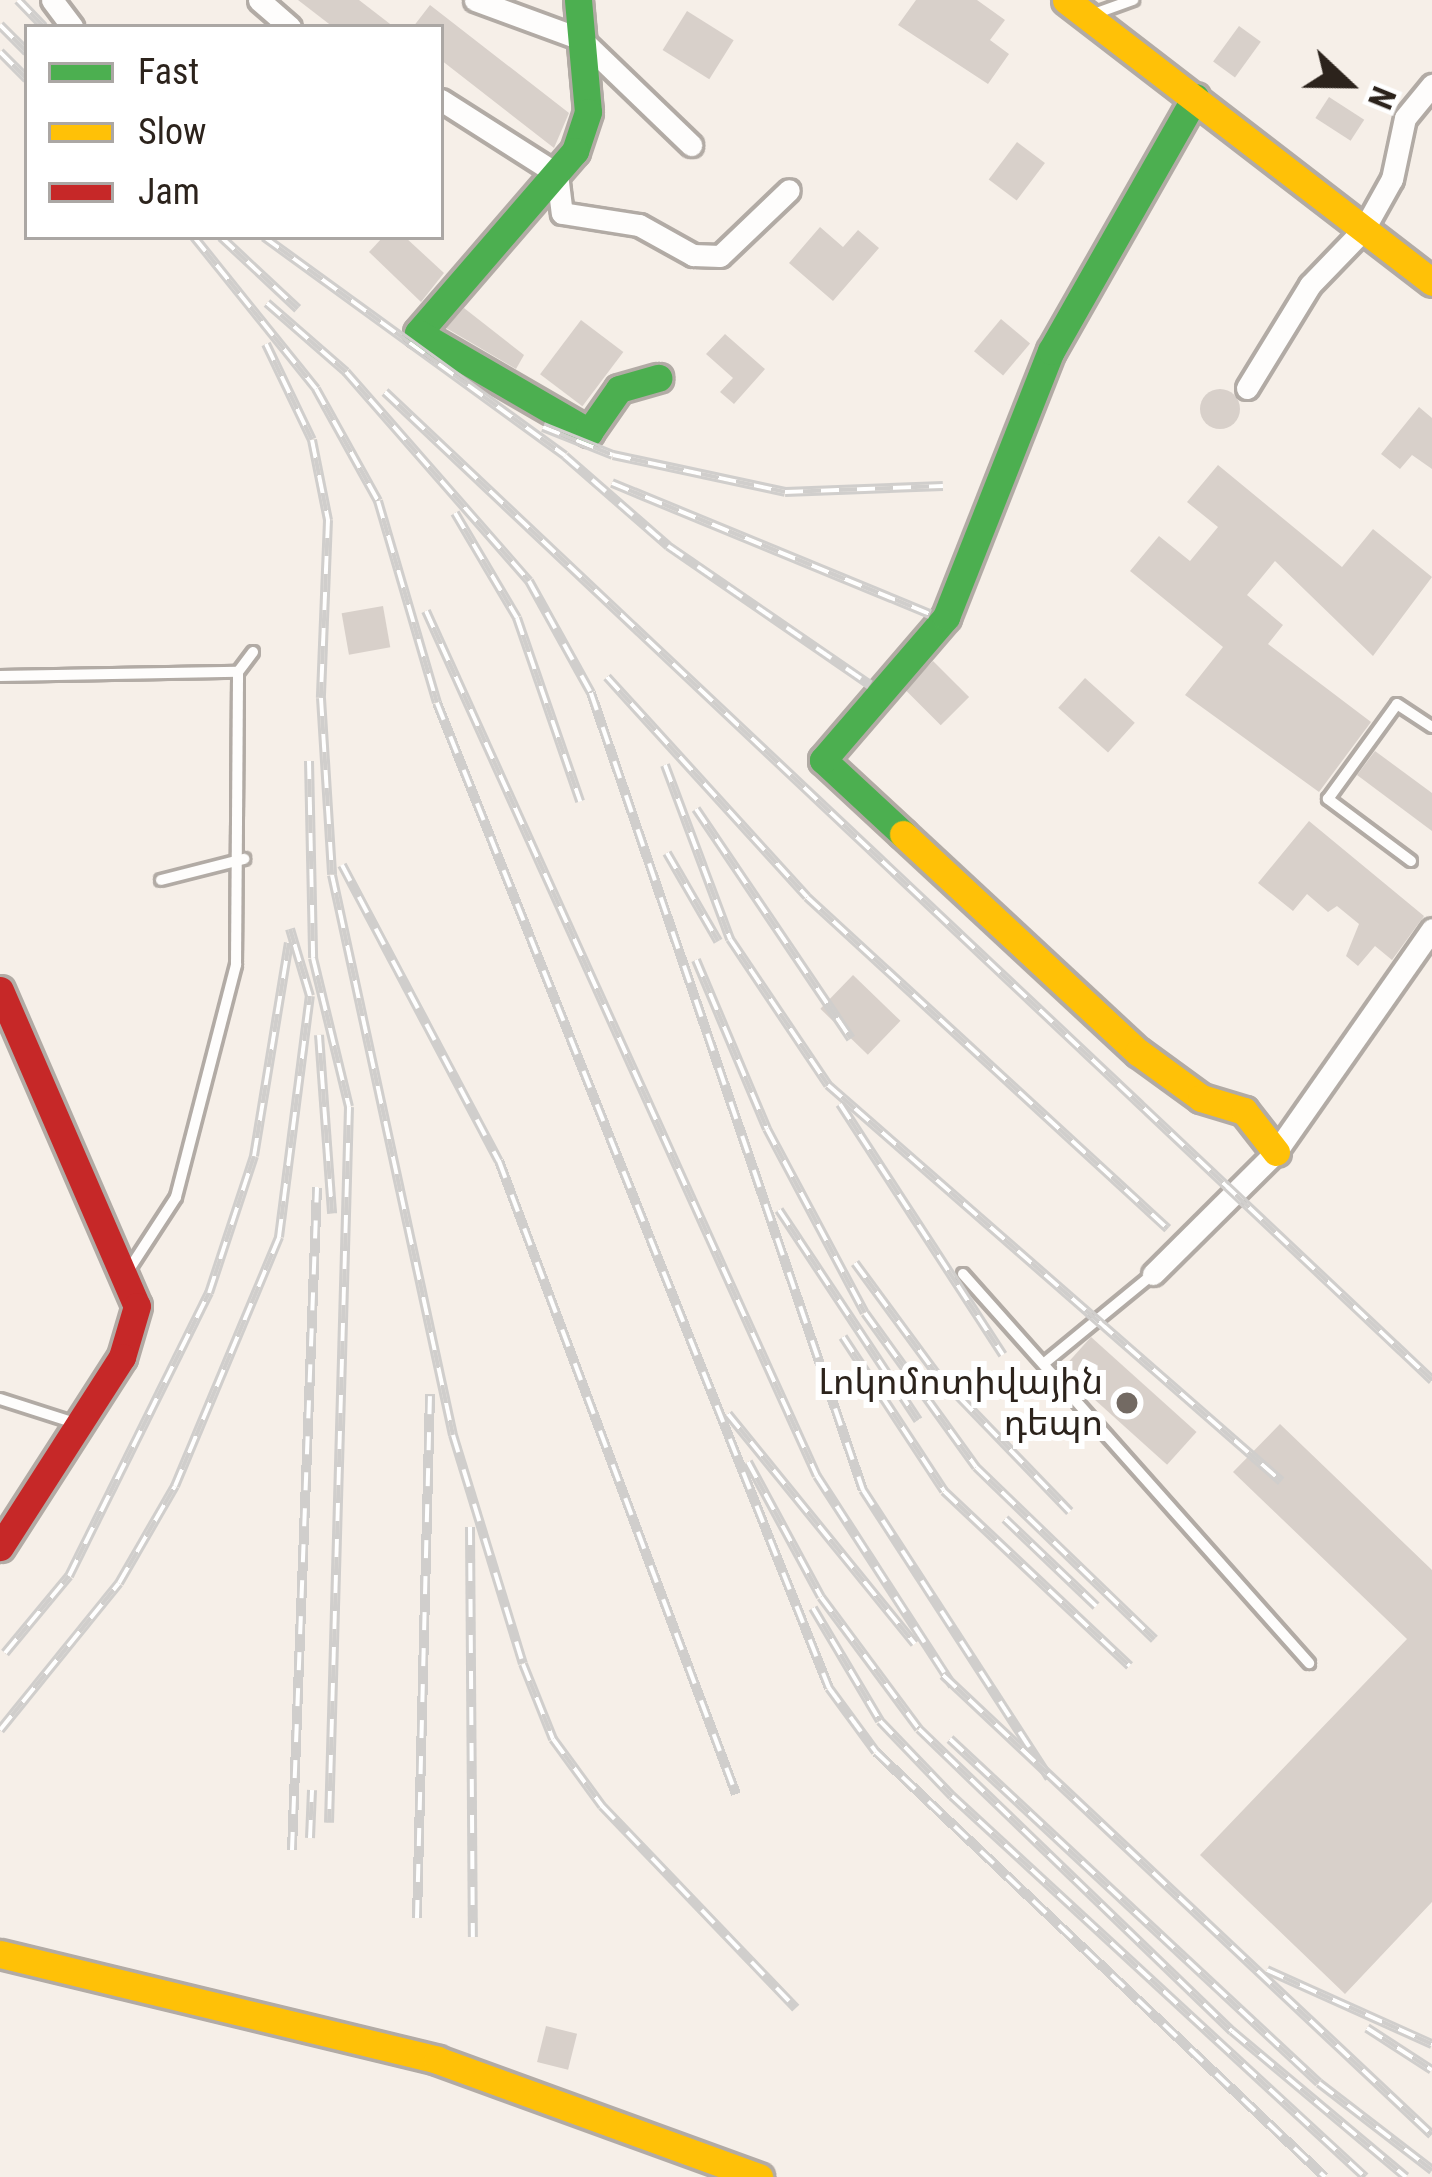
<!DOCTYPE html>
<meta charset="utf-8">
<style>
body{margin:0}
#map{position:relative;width:1432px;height:2177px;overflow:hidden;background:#f6efe8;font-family:"Roboto Condensed","Noto Sans Armenian",sans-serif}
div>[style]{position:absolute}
.building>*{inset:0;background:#d8d0ca;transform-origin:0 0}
.round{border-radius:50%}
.roads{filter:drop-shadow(3px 0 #b2aba5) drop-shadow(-3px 0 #b2aba5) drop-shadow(0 3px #b2aba5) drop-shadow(0 -3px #b2aba5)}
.lane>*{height:10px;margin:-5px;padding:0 5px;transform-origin:5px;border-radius:5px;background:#fefdfc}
.street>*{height:21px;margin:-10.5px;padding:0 10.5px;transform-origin:10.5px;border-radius:10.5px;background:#fefdfc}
.fast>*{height:27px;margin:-13.5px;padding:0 13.5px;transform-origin:13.5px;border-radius:13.5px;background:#4caf50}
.slow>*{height:27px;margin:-13.5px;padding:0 13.5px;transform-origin:13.5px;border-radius:13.5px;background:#ffc107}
.jam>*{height:27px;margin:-13.5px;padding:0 13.5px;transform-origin:13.5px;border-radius:13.5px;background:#c62828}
.rail>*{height:10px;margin-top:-5px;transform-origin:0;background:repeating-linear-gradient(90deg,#fff 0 18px,#d0cecc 0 36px);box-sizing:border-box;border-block:3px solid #d0cecc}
.dots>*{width:33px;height:33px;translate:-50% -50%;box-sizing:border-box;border:6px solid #fff;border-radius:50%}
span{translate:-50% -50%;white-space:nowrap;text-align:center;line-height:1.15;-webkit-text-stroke:12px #fff;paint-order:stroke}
.poi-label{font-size:36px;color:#2c231c}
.right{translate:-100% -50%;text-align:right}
.legend{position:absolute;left:24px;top:24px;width:420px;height:216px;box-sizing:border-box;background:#fff;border:3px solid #aba7a4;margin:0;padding:15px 21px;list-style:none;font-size:36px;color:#2c231c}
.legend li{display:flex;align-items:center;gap:24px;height:60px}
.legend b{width:60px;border:3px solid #aba7a4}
.north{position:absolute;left:1288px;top:24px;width:120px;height:120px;-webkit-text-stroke:9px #fff;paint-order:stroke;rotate:112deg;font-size:33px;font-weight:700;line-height:48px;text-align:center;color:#2c231c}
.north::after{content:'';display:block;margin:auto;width:42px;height:54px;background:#2c231c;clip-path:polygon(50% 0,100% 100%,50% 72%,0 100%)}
</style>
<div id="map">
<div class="building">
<div style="clip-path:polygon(298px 0,359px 0,394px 27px,333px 27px)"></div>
<div style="clip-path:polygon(916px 0,977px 0,1005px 20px,990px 40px,1009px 54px,988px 84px,898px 25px)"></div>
<div style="clip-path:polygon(430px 5px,569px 113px,554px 148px,441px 60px,441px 27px,413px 27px)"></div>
<div style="left:687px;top:11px;width:55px;height:46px;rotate:32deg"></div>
<div style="left:1239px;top:26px;width:27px;height:44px;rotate:36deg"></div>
<div style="left:1329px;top:97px;width:42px;height:25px;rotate:33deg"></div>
<div style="left:1017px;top:142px;width:35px;height:47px;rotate:37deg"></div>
<div style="clip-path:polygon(820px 227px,843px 247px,858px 230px,879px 248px,833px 301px,789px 263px)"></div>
<div style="clip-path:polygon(383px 237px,405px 237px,444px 273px,421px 302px,369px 252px)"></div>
<div style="clip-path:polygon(464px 308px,524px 355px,516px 369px,446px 328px)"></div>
<div style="left:1001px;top:319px;width:38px;height:42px;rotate:40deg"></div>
<div style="left:581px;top:320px;width:53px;height:68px;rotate:37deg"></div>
<div style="clip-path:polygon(725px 334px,765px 369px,734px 404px,720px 392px,733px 378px,706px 354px)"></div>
<div class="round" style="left:1200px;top:389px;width:40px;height:40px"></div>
<div style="clip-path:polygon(1419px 407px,1432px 418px,1432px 469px,1412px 455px,1400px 469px,1381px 454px)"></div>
<div style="clip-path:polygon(1218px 465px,1342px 567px,1373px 529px,1432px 577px,1373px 656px,1275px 561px,1247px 595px,1283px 625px,1268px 644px,1371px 722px,1319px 792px,1185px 695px,1223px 647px,1130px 571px,1159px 536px,1190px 561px,1218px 527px,1187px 502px)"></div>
<div style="left:383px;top:606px;width:42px;height:42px;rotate:80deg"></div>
<div style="left:933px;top:661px;width:51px;height:40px;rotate:45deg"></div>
<div style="left:1085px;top:678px;width:67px;height:40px;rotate:42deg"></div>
<div style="clip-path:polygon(1375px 751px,1432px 793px,1432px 831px,1357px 775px)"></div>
<div style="clip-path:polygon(1309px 821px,1424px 916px,1392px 960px,1375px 946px,1358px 966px,1346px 956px,1359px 924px,1337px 906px,1328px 912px,1307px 894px,1293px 911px,1258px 883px)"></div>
<div style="left:853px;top:975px;width:66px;height:47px;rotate:44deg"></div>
<div style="left:1091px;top:1337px;width:142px;height:44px;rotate:42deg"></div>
<div style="clip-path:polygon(1280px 1424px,1432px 1570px,1432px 1902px,1345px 1994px,1200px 1855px,1407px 1639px,1233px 1472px)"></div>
<div style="left:546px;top:2026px;width:32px;height:37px;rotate:14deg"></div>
</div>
<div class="roads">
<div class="lane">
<div style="left:1091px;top:15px;width:45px;rotate:-19.7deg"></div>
<div style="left:0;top:676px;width:238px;rotate:-1deg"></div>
<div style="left:238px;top:672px;width:25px;rotate:-53deg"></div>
<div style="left:1411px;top:861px;width:104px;rotate:-143.2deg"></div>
<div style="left:1328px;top:799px;width:117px;rotate:-54deg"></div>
<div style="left:1397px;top:704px;width:42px;rotate:33.3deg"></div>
<div style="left:161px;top:880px;width:86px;rotate:-14.2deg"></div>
<div style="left:128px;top:1271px;width:88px;rotate:-57deg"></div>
<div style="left:176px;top:1197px;width:240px;rotate:-75.5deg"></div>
<div style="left:236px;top:965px;width:293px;rotate:-89.6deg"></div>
<div style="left:963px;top:1274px;width:521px;rotate:48.35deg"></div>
<div style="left:1047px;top:1361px;width:137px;rotate:-39.4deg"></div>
<div style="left:0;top:1399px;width:82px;rotate:17.8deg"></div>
</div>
<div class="street">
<div style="left:52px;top:0;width:34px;rotate:53deg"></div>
<div style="left:259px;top:0;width:41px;rotate:41.1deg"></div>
<div style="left:475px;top:0;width:113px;rotate:20.2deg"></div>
<div style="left:581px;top:39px;width:153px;rotate:43.9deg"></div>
<div style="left:441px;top:100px;width:138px;rotate:32.5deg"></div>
<div style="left:557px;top:174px;width:39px;rotate:83deg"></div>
<div style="left:562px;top:213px;width:78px;rotate:8.9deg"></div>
<div style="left:639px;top:225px;width:62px;rotate:29.1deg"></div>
<div style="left:693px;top:255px;width:27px;rotate:2deg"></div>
<div style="left:720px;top:256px;width:95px;rotate:-43.7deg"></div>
<div style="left:1247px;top:388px;width:121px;rotate:-58.5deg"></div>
<div style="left:1310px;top:285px;width:78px;rotate:-46deg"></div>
<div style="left:1364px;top:229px;width:57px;rotate:-60.8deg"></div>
<div style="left:1392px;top:179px;width:62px;rotate:-78deg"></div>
<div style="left:1405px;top:118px;width:43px;rotate:-50.7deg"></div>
<div style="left:1153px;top:1274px;width:173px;rotate:-44.8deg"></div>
<div style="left:1276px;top:1152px;width:272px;rotate:-55deg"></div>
</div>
<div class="fast">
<div style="left:578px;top:0;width:112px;rotate:84.9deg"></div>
<div style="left:588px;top:112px;width:41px;rotate:108.4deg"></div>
<div style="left:575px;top:151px;width:240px;rotate:130.8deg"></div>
<div style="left:418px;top:333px;width:198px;rotate:30.1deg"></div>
<div style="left:589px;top:432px;width:52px;rotate:-55.1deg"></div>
<div style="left:619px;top:389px;width:41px;rotate:-15.8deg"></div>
<div style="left:903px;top:834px;width:109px;rotate:-137.2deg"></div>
<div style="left:823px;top:760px;width:189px;rotate:-49.3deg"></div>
<div style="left:946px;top:617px;width:286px;rotate:-68.5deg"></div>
<div style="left:1051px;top:351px;width:292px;rotate:-60.4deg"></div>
</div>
<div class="slow">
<div style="left:1066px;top:0;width:462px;rotate:37.6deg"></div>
<div style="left:903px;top:834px;width:321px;rotate:42.9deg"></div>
<div style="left:1138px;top:1052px;width:78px;rotate:36.1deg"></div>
<div style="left:1201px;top:1098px;width:45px;rotate:16.8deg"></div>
<div style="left:1244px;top:1111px;width:52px;rotate:52deg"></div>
<div style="left:0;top:1954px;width:450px;rotate:13.6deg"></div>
<div style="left:437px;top:2060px;width:343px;rotate:20deg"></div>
</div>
<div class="jam">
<div style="left:0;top:990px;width:344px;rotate:66.6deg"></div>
<div style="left:137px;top:1306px;width:53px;rotate:106.4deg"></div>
<div style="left:122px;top:1357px;width:226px;rotate:122.7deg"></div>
</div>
</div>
<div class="rail">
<div style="left:18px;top:0;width:37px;rotate:46deg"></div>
<div style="left:0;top:25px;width:38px;rotate:45deg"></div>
<div style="left:0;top:52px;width:38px;rotate:45deg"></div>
<div style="left:194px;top:237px;width:195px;rotate:51.2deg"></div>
<div style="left:316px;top:389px;width:128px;rotate:61deg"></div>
<div style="left:378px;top:501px;width:210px;rotate:73.7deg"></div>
<div style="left:437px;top:703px;width:1060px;rotate:68.3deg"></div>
<div style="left:829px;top:1688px;width:79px;rotate:53.7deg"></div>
<div style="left:876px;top:1752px;width:618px;rotate:43.43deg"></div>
<div style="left:221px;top:237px;width:105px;rotate:43.1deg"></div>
<div style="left:264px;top:237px;width:372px;rotate:36deg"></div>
<div style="left:565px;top:456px;width:137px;rotate:41.1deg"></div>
<div style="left:668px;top:546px;width:245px;rotate:34.5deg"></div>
<div style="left:267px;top:303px;width:105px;rotate:41.1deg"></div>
<div style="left:346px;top:372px;width:278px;rotate:48.8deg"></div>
<div style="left:529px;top:581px;width:128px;rotate:61deg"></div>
<div style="left:591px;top:693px;width:842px;rotate:71.16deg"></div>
<div style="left:863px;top:1490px;width:343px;rotate:57.1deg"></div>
<div style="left:266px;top:344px;width:106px;rotate:64.4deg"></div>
<div style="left:312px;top:440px;width:82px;rotate:78.7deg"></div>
<div style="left:328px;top:520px;width:178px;rotate:92.3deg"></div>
<div style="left:321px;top:698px;width:177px;rotate:86.4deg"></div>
<div style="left:332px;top:875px;width:573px;rotate:77.81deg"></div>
<div style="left:453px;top:1435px;width:239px;rotate:73deg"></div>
<div style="left:523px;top:1664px;width:81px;rotate:68.2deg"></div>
<div style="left:553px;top:1739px;width:83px;rotate:53.8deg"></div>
<div style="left:602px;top:1806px;width:280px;rotate:46.2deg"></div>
<div style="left:385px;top:392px;width:1440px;rotate:43.34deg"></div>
<div style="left:543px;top:427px;width:75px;rotate:21.8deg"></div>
<div style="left:613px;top:455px;width:176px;rotate:12.1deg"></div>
<div style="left:785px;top:492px;width:158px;rotate:-2.2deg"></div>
<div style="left:612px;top:483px;width:344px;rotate:22.4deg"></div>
<div style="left:455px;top:513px;width:122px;rotate:59.4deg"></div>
<div style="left:517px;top:618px;width:194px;rotate:71deg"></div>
<div style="left:426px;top:611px;width:949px;rotate:65.68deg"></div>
<div style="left:817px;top:1476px;width:250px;rotate:57.1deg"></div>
<div style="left:607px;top:677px;width:297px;rotate:47.7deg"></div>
<div style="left:807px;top:897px;width:490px;rotate:42.6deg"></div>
<div style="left:309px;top:761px;width:197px;rotate:88.8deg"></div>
<div style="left:313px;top:958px;width:153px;rotate:76.4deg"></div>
<div style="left:349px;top:1107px;width:716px;rotate:91.6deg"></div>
<div style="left:665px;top:765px;width:186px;rotate:69.5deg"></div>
<div style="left:730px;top:939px;width:176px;rotate:56.1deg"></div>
<div style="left:828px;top:1085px;width:602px;rotate:41.16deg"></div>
<div style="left:696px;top:809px;width:277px;rotate:56deg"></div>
<div style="left:667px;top:853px;width:102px;rotate:59.9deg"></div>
<div style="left:342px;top:865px;width:335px;rotate:62.1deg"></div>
<div style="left:499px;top:1161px;width:676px;rotate:69.47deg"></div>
<div style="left:696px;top:960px;width:183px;rotate:67.2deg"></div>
<div style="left:767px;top:1129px;width:208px;rotate:62deg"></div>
<div style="left:865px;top:1313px;width:190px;rotate:54.2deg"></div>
<div style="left:976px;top:1467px;width:248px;rotate:44deg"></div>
<div style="left:319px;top:1035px;width:179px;rotate:85.8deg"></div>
<div style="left:840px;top:1104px;width:299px;rotate:57deg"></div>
<div style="left:779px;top:1210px;width:252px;rotate:56.5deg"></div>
<div style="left:855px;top:1263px;width:135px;rotate:53.7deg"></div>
<div style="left:935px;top:1372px;width:194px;rotate:46deg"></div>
<div style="left:843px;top:1337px;width:184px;rotate:56.7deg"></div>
<div style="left:944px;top:1491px;width:255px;rotate:43.3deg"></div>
<div style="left:728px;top:1414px;width:296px;rotate:50.9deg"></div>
<div style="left:748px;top:1462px;width:153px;rotate:61.6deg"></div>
<div style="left:821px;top:1597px;width:164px;rotate:53.4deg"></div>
<div style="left:919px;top:1729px;width:435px;rotate:44deg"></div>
<div style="left:1232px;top:2031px;width:227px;rotate:40deg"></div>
<div style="left:1005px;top:1519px;width:126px;rotate:43.7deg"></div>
<div style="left:470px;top:1527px;width:410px;rotate:89.6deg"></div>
<div style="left:813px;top:1608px;width:131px;rotate:59.3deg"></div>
<div style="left:880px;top:1721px;width:104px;rotate:46.2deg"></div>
<div style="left:952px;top:1796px;width:562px;rotate:42.69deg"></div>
<div style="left:5px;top:1653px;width:100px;rotate:-50.3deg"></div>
<div style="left:69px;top:1576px;width:316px;rotate:-63.7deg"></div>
<div style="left:209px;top:1293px;width:144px;rotate:-71.8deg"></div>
<div style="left:254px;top:1156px;width:216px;rotate:-80.7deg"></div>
<div style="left:943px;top:1675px;width:671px;rotate:43.25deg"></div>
<div style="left:0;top:1730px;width:189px;rotate:-51deg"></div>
<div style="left:119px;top:1583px;width:112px;rotate:-60deg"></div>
<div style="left:175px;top:1486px;width:270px;rotate:-67.3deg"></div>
<div style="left:279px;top:1237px;width:243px;rotate:-82.7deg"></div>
<div style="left:310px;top:996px;width:70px;rotate:-106.6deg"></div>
<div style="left:950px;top:1739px;width:504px;rotate:42.99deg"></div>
<div style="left:1319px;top:2083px;width:143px;rotate:37.6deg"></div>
<div style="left:310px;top:1838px;width:48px;rotate:-87.6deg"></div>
<div style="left:292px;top:1850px;width:663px;rotate:-87.84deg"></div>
<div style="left:417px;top:1918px;width:524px;rotate:-88.58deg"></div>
<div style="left:1267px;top:1970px;width:181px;rotate:24.2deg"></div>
<div style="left:1367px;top:2028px;width:77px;rotate:32.9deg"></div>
</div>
<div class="dots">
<div style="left:1127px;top:1403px;background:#736a63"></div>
</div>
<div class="poi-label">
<span class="right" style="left:1103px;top:1403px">Լոկոմոտիվային<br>դեպո</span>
</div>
<ul class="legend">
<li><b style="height:15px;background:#4caf50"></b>Fast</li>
<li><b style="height:15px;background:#ffc107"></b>Slow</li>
<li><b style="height:15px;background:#c62828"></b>Jam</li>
</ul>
<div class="north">N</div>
</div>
